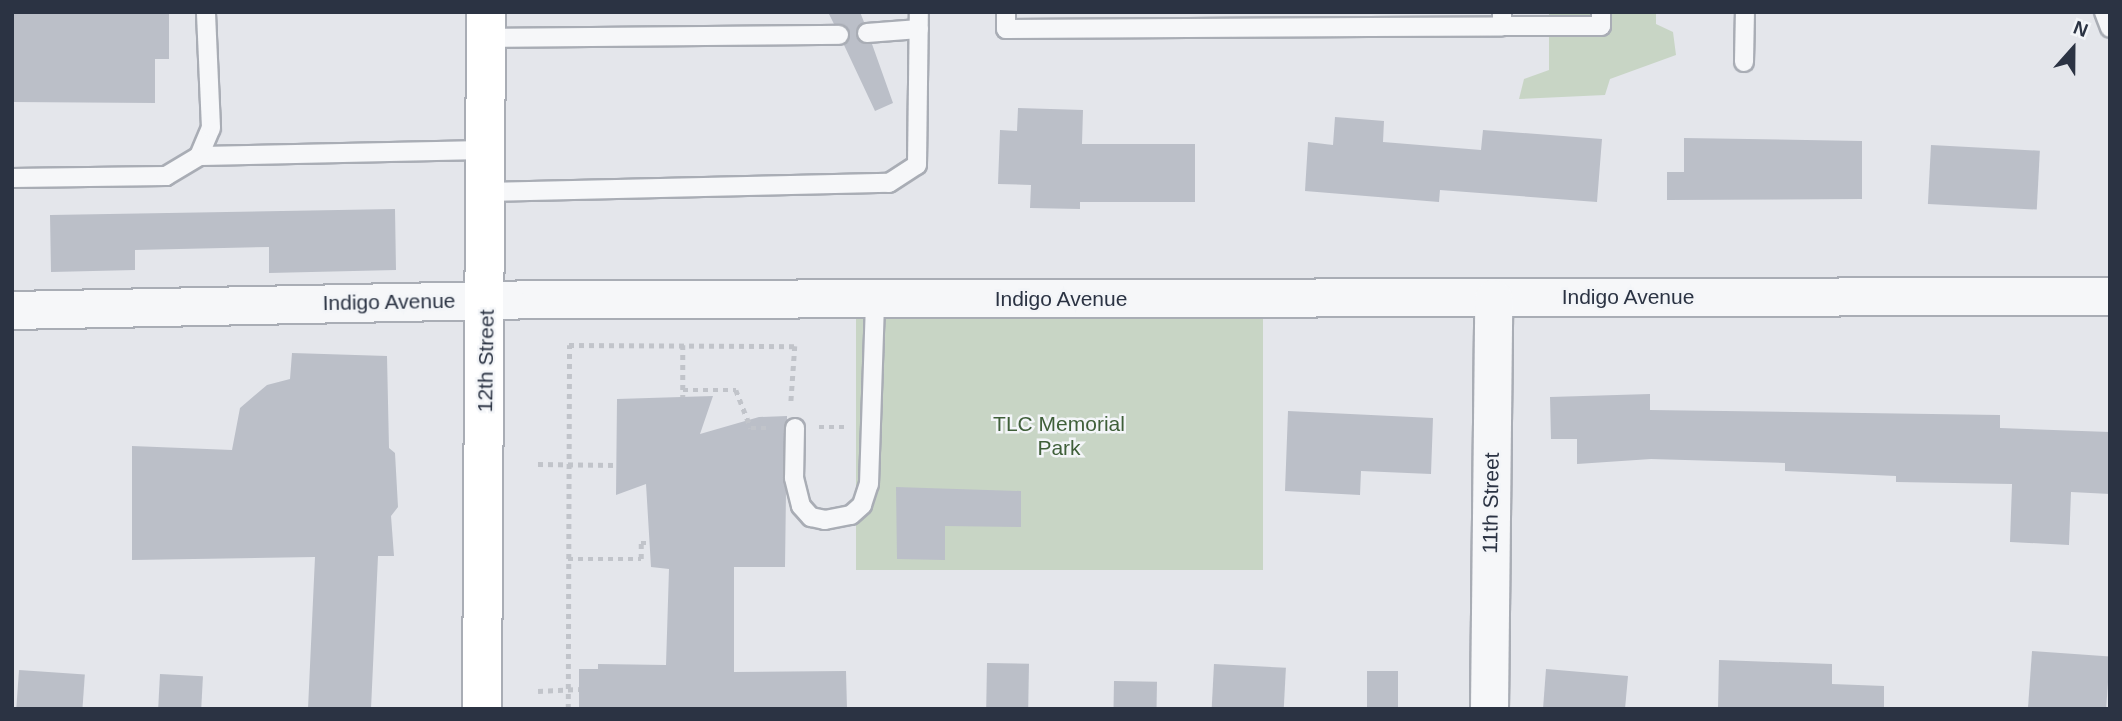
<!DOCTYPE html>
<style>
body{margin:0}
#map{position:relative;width:2122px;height:721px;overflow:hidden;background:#e4e6eb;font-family:Helvetica,sans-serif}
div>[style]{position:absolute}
.green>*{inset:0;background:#c8d5c5;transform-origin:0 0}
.building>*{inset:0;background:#bbbfc8;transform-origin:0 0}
.path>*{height:4.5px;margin-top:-2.25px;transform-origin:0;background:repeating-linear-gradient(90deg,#c1c4ca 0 5px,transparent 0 10px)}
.roads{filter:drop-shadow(2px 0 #a9adb5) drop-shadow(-2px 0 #a9adb5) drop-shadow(0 2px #a9adb5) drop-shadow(0 -2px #a9adb5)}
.lane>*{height:18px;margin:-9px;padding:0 9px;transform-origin:9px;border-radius:9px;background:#f6f7f9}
.street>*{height:37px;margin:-18.5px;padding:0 18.5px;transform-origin:18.5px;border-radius:18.5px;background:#f6f7f9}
.secondary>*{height:38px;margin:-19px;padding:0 19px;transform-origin:19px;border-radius:19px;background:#fff}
span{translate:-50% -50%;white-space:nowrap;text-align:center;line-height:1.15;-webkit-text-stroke:5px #f3f5f8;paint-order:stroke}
.street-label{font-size:21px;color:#2b3343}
.park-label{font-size:21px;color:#3f5f39}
.frame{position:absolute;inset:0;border:14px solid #2b3343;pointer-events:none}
.north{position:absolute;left:2038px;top:14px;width:70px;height:70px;-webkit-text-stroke:5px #f3f5f8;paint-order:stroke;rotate:21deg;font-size:19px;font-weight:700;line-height:28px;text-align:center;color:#2b3343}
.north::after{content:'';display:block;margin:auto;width:24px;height:32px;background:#2b3343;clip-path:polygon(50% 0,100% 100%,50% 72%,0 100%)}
</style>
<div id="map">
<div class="green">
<div style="clip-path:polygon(1549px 12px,1656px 12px,1656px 24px,1673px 32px,1676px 55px,1610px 79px,1605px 95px,1519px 99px,1524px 79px,1549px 70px)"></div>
<div style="left:1263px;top:298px;width:272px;height:407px;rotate:90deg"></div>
</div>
<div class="building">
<div style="clip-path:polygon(12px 12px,169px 12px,169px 59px,155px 59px,155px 103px,12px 102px)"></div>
<div style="clip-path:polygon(828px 12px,860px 12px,864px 22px,857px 29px,857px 39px,872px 44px,893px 103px,875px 111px,844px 45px,849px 30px,834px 24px)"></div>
<div style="clip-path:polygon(1018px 108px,1083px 110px,1082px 144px,1195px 144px,1195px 202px,1080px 202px,1080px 209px,1030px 208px,1031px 185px,998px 184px,1000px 130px,1017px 131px)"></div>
<div style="clip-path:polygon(1335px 117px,1384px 121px,1383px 142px,1481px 150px,1483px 130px,1602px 139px,1597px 202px,1440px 190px,1439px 202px,1305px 191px,1308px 142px,1333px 145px)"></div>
<div style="clip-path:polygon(1684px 138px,1862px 141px,1862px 199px,1667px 200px,1667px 172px,1684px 172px)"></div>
<div style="left:1931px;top:145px;width:109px;height:59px;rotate:3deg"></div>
<div style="clip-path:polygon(395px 209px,396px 270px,269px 273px,269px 247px,135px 250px,135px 270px,51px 272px,50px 215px)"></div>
<div style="clip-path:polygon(292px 353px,387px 356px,389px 448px,395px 453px,398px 507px,391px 516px,394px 556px,378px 556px,371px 709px,308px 709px,315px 557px,132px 560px,132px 446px,232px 450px,240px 408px,267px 385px,290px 379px)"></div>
<div style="clip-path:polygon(1650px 394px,1650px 410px,2000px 415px,2000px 428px,2110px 432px,2110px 494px,2071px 492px,2069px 545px,2010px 542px,2012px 484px,1896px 482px,1896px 476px,1785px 471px,1785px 463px,1651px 459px,1577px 464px,1577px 439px,1551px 439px,1550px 397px)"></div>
<div style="clip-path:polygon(713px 396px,700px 434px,759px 417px,787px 416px,785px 567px,734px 567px,734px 672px,846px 671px,847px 709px,579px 709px,579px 669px,598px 669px,598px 664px,666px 665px,669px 569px,651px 567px,646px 484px,616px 495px,617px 399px)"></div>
<div style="clip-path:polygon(1288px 411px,1433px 418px,1431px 474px,1361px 471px,1360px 495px,1285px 491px)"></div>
<div style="clip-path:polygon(896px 487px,1021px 491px,1021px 527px,945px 526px,945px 560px,897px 559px)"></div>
<div style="left:2032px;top:651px;width:78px;height:58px;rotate:4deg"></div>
<div style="clip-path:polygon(1719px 660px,1832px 664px,1832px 684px,1884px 686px,1884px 709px,1718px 709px)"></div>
<div style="left:987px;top:663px;width:42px;height:46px;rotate:1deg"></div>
<div style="left:1214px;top:664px;width:72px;height:45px;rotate:3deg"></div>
<div style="clip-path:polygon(1546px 669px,1628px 676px,1625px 709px,1543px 709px)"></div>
<div style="left:19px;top:670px;width:66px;height:39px;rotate:4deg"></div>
<div style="left:1367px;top:671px;width:31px;height:38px"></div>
<div style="left:160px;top:674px;width:43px;height:35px;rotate:3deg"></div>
<div style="left:1114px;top:681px;width:43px;height:28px;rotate:1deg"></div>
</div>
<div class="path">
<div style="left:683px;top:345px;width:52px;rotate:90deg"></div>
<div style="left:683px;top:390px;width:53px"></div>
<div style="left:736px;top:390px;width:41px;rotate:68.5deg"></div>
<div style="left:751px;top:428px;width:18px"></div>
<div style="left:819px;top:427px;width:27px"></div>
<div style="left:538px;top:464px;width:78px;rotate:0.7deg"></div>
<div style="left:568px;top:559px;width:73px"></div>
<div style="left:641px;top:559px;width:16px;rotate:-90deg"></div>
<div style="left:641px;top:543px;width:9px"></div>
<div style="left:538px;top:691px;width:41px;rotate:-2.8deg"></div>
<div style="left:568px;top:709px;width:364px;rotate:-89.8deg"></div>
<div style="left:569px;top:345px;width:226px;rotate:0.3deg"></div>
<div style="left:795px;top:346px;width:57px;rotate:94deg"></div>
</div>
<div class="roads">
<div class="lane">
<div style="left:1006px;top:12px;width:17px;rotate:90deg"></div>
<div style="left:1006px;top:29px;width:496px;rotate:-0.3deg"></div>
<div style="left:1502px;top:26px;width:14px;rotate:-90deg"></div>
<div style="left:2104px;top:12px;width:17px;rotate:69deg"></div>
<div style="left:1502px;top:26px;width:99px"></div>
<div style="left:1601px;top:26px;width:14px;rotate:-90deg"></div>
<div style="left:867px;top:33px;width:52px;rotate:-4.4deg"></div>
<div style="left:486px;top:38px;width:353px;rotate:-0.5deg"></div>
<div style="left:1744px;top:62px;width:50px;rotate:-88.9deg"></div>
<div style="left:199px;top:156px;width:287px;rotate:-1.2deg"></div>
<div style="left:12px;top:178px;width:154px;rotate:-0.7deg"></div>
<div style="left:166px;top:176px;width:39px;rotate:-31deg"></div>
<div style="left:199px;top:156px;width:30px;rotate:-67deg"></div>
<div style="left:211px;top:128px;width:116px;rotate:-92.5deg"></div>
<div style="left:486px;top:192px;width:403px;rotate:-1.3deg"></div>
<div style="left:889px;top:183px;width:33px;rotate:-33deg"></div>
<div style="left:917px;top:165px;width:153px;rotate:-89.3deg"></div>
<div style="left:795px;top:428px;width:50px;rotate:91.1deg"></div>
<div style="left:794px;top:478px;width:29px;rotate:76deg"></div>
<div style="left:801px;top:506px;width:15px;rotate:48deg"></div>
<div style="left:811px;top:517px;width:14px;rotate:12deg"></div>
<div style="left:825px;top:520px;width:26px;rotate:-11deg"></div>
<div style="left:851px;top:515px;width:15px;rotate:-42deg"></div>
<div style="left:862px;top:505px;width:22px;rotate:-72deg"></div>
<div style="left:869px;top:484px;width:185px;rotate:-88.1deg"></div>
</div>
<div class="street">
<div style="left:12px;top:310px;width:528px;rotate:-1.19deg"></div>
<div style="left:540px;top:299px;width:1570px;rotate:-0.11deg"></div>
<div style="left:1489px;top:709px;width:411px;rotate:-89.4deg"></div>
</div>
<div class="secondary">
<div style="left:482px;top:709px;width:697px;rotate:-89.67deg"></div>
</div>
</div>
<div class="street-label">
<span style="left:1628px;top:297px">Indigo Avenue</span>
<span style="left:1061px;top:299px">Indigo Avenue</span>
<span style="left:389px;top:302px;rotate:-1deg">Indigo Avenue</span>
<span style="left:486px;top:361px;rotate:-89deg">12th Street</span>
<span style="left:1491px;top:503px;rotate:-89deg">11th Street</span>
</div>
<div class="park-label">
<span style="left:1059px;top:436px">TLC Memorial<br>Park</span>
</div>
<div class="frame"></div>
<div class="north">N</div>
</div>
